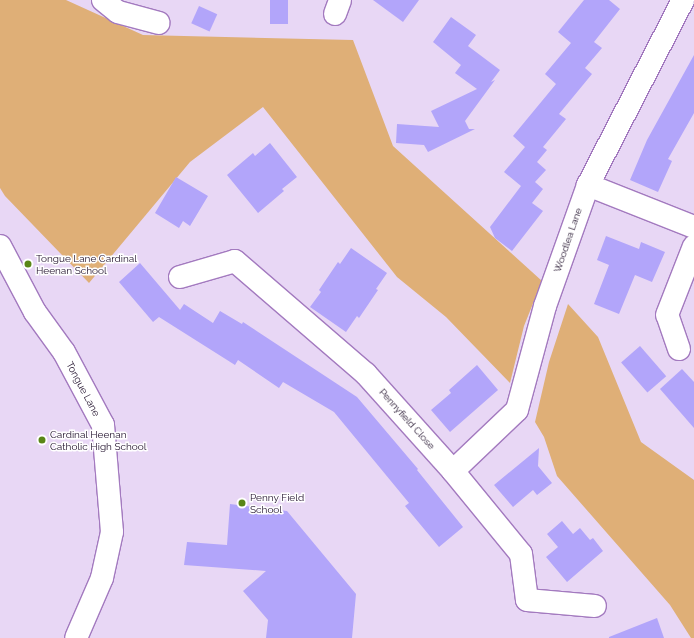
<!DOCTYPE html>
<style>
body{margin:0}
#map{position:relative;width:694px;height:638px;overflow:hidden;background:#e8d7f5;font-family:Raleway,sans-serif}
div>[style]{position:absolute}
.green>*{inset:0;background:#dfaf77}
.building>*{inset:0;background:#b2a5fa;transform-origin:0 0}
.roads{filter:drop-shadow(1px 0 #a37abf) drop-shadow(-1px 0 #a37abf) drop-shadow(0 1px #a37abf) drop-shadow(0 -1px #a37abf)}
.street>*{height:22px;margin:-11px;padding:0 11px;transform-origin:11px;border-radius:11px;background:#fff}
.dots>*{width:11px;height:11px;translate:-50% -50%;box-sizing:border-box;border:2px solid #fff;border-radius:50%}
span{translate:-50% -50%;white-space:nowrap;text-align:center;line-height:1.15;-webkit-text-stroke:3px #fff;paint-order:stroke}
.street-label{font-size:10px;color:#20102b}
.poi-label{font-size:10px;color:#20102b}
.left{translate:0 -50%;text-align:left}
</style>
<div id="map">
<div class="green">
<div style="clip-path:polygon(0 0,66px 0,143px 35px,353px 40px,393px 146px,542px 281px,524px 326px,510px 383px,446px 317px,397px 277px,263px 107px,190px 162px,89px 283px,5px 196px,0 188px)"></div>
<div style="clip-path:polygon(568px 304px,598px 337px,641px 442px,694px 480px,694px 638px,691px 638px,670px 605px,557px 476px,544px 437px,535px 422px,549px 362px)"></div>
</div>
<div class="building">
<div style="left:270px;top:0;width:18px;height:24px"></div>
<div style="clip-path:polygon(373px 0,419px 0,403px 22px)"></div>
<div style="clip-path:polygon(584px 0,609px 0,620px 9px,594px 42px,602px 48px,585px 68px,592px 74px,559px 114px,566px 119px,543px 147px,547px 150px,537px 162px,546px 170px,535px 182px,543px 189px,532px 203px,543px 211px,512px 251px,495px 238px,490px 227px,521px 186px,504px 172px,525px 147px,513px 136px,556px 84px,545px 74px,571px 43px,558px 32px)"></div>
<div style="left:199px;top:6px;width:20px;height:19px;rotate:24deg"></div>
<div style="clip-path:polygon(451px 17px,476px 35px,468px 46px,500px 70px,491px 82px,495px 80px,465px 121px,469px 129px,475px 129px,428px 152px,424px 145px,396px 143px,397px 124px,439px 127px,431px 111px,477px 89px,455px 73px,461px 65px,433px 42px)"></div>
<div style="clip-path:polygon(694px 55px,694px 113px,668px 159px,672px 161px,658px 192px,630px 180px,647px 140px)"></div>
<div style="clip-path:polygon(270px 143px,297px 177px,282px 189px,284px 191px,258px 213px,227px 175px,253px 153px,255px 156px)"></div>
<div style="clip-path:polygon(176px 177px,208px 196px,190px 226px,183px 221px,179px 228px,155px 213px)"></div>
<div style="clip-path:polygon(606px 236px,639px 249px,641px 242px,665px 252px,652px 282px,635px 275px,619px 314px,594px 304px,609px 265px,597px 260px)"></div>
<div style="clip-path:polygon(351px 248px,387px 273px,376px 289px,378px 290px,359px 318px,357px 316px,346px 332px,310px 307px,321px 292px,319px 290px,338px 262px,340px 264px)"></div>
<div style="clip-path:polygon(140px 263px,180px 310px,184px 304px,213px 323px,220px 311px,242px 324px,243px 322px,357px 397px,418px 469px,417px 470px,463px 527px,439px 547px,405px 506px,409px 503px,334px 412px,283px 382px,279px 388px,238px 360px,235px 365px,159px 317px,153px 322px,119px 282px)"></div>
<div style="left:640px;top:346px;width:40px;height:25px;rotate:49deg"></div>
<div style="clip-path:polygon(477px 365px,498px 390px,450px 432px,431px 410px,451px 393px,449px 390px)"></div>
<div style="clip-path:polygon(682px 369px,694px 382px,694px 428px,660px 389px)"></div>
<div style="clip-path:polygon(539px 448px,538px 466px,552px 483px,537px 495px,533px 490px,513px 507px,494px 485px)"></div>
<div style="clip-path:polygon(230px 504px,287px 511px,356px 594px,352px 638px,266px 638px,268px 620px,243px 591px,266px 571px,184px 565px,187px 542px,227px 545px)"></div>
<div style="clip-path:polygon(562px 521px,573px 534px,580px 528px,590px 540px,593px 538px,603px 551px,567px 582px,546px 557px,558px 547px,547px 534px)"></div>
<div style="clip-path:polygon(657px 618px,664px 638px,609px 638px,609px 637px)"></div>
</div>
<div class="roads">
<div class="street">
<div style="left:103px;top:0;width:19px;rotate:39deg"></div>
<div style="left:118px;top:12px;width:42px;rotate:15deg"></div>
<div style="left:335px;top:14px;width:15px;rotate:-70deg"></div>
<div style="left:588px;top:185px;width:114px;rotate:21.6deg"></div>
<div style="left:0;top:246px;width:75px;rotate:62.1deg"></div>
<div style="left:35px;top:312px;width:49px;rotate:54.1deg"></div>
<div style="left:64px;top:352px;width:83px;rotate:61.9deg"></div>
<div style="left:103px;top:425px;width:107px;rotate:85.2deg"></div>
<div style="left:112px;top:532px;width:47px;rotate:102.3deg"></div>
<div style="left:102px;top:578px;width:65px;rotate:113.4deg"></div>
<div style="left:180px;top:277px;width:57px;rotate:-16.2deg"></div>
<div style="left:235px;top:261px;width:173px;rotate:40.8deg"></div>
<div style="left:366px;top:374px;width:130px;rotate:48.1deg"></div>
<div style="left:453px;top:471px;width:107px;rotate:50.7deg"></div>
<div style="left:521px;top:554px;width:46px;rotate:82.6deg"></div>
<div style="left:527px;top:600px;width:68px;rotate:5deg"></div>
<div style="left:679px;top:349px;width:36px;rotate:-109deg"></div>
<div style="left:667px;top:315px;width:74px;rotate:-68.6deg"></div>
<div style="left:453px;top:471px;width:88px;rotate:-43.6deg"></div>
<div style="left:517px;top:410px;width:108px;rotate:-74.9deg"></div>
<div style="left:545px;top:306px;width:128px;rotate:-70.4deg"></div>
<div style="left:588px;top:185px;width:208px;rotate:-62.8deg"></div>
</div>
</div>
<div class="dots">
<div style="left:28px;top:264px;background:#598616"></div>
<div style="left:42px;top:440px;background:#598616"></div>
<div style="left:242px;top:503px;background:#598616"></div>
</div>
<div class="street-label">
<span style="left:568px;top:240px;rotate:-71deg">Woodlea Lane</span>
<span style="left:83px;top:389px;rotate:62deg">Tongue Lane</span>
<span style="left:407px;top:419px;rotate:48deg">Pennyfield Close</span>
</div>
<div class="poi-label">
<span class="left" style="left:36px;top:264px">Tongue Lane Cardinal<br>Heenan School</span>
<span class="left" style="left:50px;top:440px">Cardinal Heenan<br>Catholic High School</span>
<span class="left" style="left:250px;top:503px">Penny Field<br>School</span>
</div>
</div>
